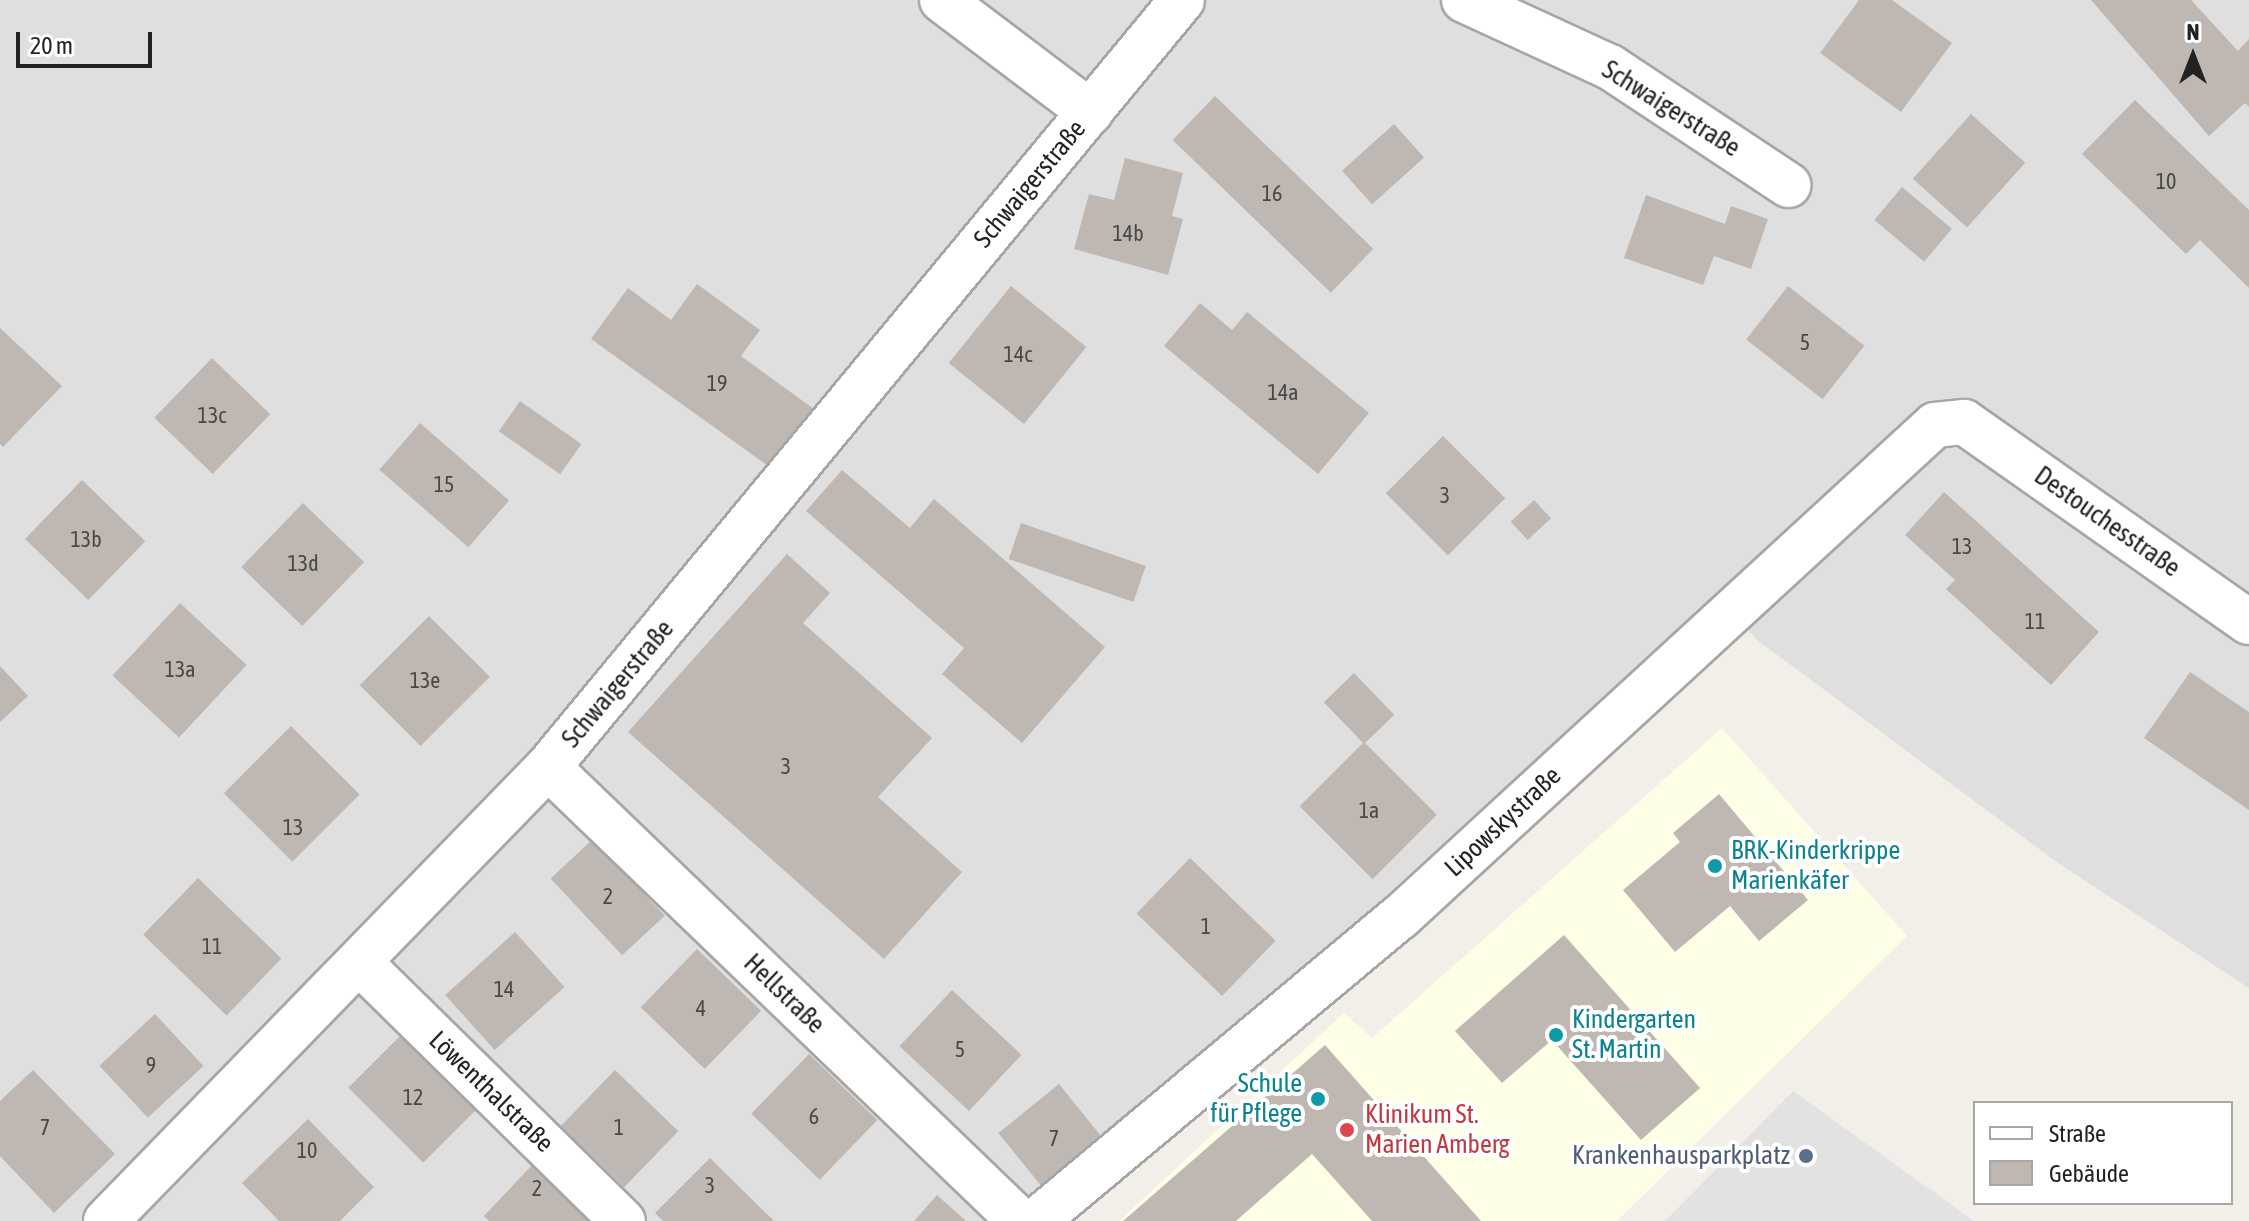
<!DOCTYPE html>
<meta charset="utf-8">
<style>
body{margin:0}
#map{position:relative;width:2249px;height:1221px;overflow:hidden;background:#f2efe9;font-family:"Asap Condensed",sans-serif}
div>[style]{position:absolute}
.residential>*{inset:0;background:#e0dfdf}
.education>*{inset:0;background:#fdfee6}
.parking>*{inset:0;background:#e2e2e2}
.building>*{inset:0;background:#bfb8b2;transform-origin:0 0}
.roads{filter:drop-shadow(2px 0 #a6a6a6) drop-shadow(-2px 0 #a6a6a6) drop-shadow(0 2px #a6a6a6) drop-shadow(0 -2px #a6a6a6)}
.minor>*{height:44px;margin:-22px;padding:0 22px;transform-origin:22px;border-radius:22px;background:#fff}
.dots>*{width:22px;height:22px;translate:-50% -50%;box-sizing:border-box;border:4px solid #fff;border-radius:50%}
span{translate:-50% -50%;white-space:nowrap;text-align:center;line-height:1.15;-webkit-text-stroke:8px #fff;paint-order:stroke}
.number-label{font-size:22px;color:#494846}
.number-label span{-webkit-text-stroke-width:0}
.street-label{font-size:26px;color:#222}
.culture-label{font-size:26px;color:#0d838f}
.left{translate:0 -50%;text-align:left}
.right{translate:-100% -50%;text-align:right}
.health-label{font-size:26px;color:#be3a42}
.service-label{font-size:26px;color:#4e5e75}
.legend{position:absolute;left:1973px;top:1101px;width:260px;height:104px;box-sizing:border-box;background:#fff;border:2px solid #a7a7a7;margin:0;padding:10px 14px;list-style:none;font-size:24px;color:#222}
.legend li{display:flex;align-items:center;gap:16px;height:40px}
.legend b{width:40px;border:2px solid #a7a7a7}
.north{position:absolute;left:2153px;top:16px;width:80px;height:80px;-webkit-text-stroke:6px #fff;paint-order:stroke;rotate:0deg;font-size:22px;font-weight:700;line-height:32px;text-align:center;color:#222}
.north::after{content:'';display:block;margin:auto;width:28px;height:36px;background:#222;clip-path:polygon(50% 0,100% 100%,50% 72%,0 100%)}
.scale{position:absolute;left:16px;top:32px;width:136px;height:36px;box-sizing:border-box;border:4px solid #222;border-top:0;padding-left:10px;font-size:24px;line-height:28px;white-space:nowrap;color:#222;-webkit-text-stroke:6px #fff;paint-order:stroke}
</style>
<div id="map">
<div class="residential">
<div style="clip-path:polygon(0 0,2249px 0,2249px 988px,2058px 863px,1757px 640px,1716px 594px,1320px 956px,1015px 1221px,0 1221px)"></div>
</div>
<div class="education">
<div style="clip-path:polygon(1722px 728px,1907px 936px,1617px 1221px,1119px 1221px,1344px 1013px,1372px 1038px)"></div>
</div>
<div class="parking">
<div style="clip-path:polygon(1793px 1091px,1974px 1221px,1665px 1221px)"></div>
</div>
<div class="building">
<div style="clip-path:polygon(1859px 0,1892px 0,1952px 43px,1901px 112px,1820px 53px)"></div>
<div style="clip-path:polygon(2091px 0,2191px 0,2238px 51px,2249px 39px,2249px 107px,2245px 103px,2209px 136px)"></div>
<div style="left:1215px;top:96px;width:220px;height:61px;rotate:44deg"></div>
<div style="clip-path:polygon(2135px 100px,2249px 210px,2249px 288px,2200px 240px,2186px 254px,2082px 154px)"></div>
<div style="left:1971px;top:114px;width:73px;height:87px;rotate:42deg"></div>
<div style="left:1394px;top:124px;width:45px;height:70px;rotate:48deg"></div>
<div style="clip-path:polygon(1125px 158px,1183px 173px,1172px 216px,1183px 219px,1168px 275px,1074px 249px,1089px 194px,1114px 200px)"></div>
<div style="left:1902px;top:187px;width:65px;height:43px;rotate:40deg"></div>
<div style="clip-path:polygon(1646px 195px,1725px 224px,1731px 206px,1768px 219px,1751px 269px,1714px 256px,1703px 285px,1624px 258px)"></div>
<div style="clip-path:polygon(697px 284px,760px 330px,741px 356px,818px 412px,775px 471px,591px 339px,628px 288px,671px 320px)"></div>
<div style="left:1011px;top:286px;width:97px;height:99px;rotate:39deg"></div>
<div style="left:1788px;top:286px;width:97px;height:68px;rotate:38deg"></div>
<div style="clip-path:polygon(1200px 303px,1232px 330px,1247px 312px,1369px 413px,1318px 474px,1164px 346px)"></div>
<div style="clip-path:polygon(0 328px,62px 386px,3px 447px,0 444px)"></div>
<div style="left:212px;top:358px;width:81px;height:83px;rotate:44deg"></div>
<div style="left:520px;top:401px;width:75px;height:37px;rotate:35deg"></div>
<div style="left:420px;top:423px;width:118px;height:62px;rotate:41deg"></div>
<div style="left:1443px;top:436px;width:88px;height:81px;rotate:45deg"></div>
<div style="clip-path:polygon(842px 470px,910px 528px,934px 499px,1105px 647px,1022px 743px,942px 674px,964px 648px,806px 511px)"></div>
<div style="left:82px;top:480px;width:88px;height:82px;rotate:44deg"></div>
<div style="clip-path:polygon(1944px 492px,2099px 632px,2051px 685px,1946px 589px,1955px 580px,1905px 535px)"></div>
<div style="left:1534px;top:500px;width:25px;height:32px;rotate:47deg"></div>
<div style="left:303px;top:503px;width:85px;height:89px;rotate:44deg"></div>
<div style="left:1021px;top:523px;width:132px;height:38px;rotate:19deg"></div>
<div style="clip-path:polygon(787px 554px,830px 593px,803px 623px,932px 738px,878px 797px,962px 872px,884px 959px,628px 732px)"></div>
<div style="left:180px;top:603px;width:91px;height:99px;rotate:43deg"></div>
<div style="left:429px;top:616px;width:86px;height:98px;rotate:45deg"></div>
<div style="clip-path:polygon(0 666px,28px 696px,0 722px)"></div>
<div style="clip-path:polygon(2190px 672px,2249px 712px,2249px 810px,2144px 738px)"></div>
<div style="left:1354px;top:673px;width:58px;height:42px;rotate:46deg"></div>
<div style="left:291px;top:726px;width:97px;height:95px;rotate:45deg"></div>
<div style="left:1364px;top:742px;width:103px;height:91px;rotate:45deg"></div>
<div style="clip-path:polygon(1719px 794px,1808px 900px,1759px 941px,1730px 906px,1675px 952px,1623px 890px,1680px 842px,1673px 833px)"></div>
<div style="left:593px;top:839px;width:105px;height:58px;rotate:47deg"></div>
<div style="left:1190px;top:858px;width:119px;height:77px;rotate:44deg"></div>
<div style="left:198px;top:878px;width:116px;height:79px;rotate:44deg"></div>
<div style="left:515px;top:932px;width:74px;height:94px;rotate:48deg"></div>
<div style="clip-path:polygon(1564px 935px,1700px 1088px,1641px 1140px,1552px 1040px,1502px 1083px,1455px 1031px)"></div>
<div style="left:697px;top:949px;width:89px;height:81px;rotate:44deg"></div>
<div style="left:952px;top:990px;width:95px;height:77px;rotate:43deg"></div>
<div style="left:155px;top:1014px;width:71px;height:76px;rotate:47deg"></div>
<div style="left:402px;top:1034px;width:106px;height:76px;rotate:45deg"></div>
<div style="clip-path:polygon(1325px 1045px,1481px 1221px,1372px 1221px,1312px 1154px,1236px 1221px,1123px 1221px)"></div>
<div style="left:809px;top:1054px;width:95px;height:83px;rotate:44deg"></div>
<div style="clip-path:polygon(33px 1070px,115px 1154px,54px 1213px,0 1156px,0 1101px)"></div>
<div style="left:615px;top:1070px;width:88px;height:78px;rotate:44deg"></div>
<div style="left:1059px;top:1084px;width:80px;height:78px;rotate:51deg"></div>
<div style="clip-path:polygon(308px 1119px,374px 1187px,340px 1221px,279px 1221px,242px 1183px)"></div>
<div style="clip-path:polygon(710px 1158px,774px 1221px,663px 1221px,655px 1213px)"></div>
<div style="clip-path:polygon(536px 1161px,600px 1221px,489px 1221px,484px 1216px)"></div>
<div style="clip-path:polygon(937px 1195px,966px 1221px,914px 1221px)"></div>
</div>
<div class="roads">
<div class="minor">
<div style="left:942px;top:0;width:186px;rotate:37.1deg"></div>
<div style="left:1464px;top:0;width:161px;rotate:24.7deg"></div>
<div style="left:1610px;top:67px;width:214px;rotate:33.5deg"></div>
<div style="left:548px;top:767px;width:655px;rotate:43.89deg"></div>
<div style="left:359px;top:962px;width:370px;rotate:44.5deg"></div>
<div style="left:106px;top:1221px;width:634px;rotate:-45.77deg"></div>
<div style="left:548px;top:767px;width:995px;rotate:-50.42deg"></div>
<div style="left:1036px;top:1221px;width:473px;rotate:-39.9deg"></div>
<div style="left:1399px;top:918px;width:728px;rotate:-42.61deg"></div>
<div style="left:1935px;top:425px;width:29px;rotate:-6deg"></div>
<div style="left:1964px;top:422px;width:348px;rotate:35.1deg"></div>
</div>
</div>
<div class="dots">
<div style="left:1715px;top:866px;background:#0f9aa8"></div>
<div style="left:1556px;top:1035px;background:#0f9aa8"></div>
<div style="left:1318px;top:1099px;background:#0f9aa8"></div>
<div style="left:1347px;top:1130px;background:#e0444e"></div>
<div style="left:1806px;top:1156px;background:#5c6f8a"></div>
</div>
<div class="number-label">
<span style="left:2166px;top:182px">10</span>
<span style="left:1272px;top:194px">16</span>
<span style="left:1128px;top:234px">14b</span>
<span style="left:1805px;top:343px">5</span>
<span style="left:1018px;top:355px">14c</span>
<span style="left:717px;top:384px">19</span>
<span style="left:1283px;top:393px">14a</span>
<span style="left:212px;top:416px">13c</span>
<span style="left:444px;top:485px">15</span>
<span style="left:1445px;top:496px">3</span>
<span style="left:86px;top:540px">13b</span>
<span style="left:1962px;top:547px">13</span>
<span style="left:303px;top:564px">13d</span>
<span style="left:2035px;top:622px">11</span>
<span style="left:180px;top:670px">13a</span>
<span style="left:425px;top:681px">13e</span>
<span style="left:786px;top:767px">3</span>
<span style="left:1369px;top:811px">1a</span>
<span style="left:293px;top:828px">13</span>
<span style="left:608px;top:897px">2</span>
<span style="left:1206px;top:927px">1</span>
<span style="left:212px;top:947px">11</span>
<span style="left:504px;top:990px">14</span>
<span style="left:701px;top:1009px">4</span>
<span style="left:960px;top:1050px">5</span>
<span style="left:151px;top:1066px">9</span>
<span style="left:413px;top:1098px">12</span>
<span style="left:814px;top:1117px">6</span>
<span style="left:45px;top:1128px">7</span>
<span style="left:619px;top:1128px">1</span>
<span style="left:1054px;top:1139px">7</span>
<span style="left:307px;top:1151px">10</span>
<span style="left:710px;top:1186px">3</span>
<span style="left:537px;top:1189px">2</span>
</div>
<div class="street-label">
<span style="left:1671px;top:109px;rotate:32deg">Schwaigerstraße</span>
<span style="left:1030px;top:184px;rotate:-50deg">Schwaigerstraße</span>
<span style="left:2107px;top:522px;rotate:35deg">Destouchesstraße</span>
<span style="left:618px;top:684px;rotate:-50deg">Schwaigerstraße</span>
<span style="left:1503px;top:822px;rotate:-43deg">Lipowskystraße</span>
<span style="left:784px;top:994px;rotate:44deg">Hellstraße</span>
<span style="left:491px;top:1092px;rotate:44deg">Löwenthalstraße</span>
</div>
<div class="culture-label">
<span class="left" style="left:1731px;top:866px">BRK-Kinderkrippe<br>Marienkäfer</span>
<span class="left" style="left:1572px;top:1035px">Kindergarten<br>St. Martin</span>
<span class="right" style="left:1302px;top:1099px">Schule<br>für Pflege</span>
</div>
<div class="health-label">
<span class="left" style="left:1365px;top:1130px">Klinikum St.<br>Marien Amberg</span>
</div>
<div class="service-label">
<span class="right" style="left:1790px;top:1156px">Krankenhausparkplatz</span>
</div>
<ul class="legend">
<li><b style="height:10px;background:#fff"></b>Straße</li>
<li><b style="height:22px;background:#bfb8b2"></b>Gebäude</li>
</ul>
<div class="north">N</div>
<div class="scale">20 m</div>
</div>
